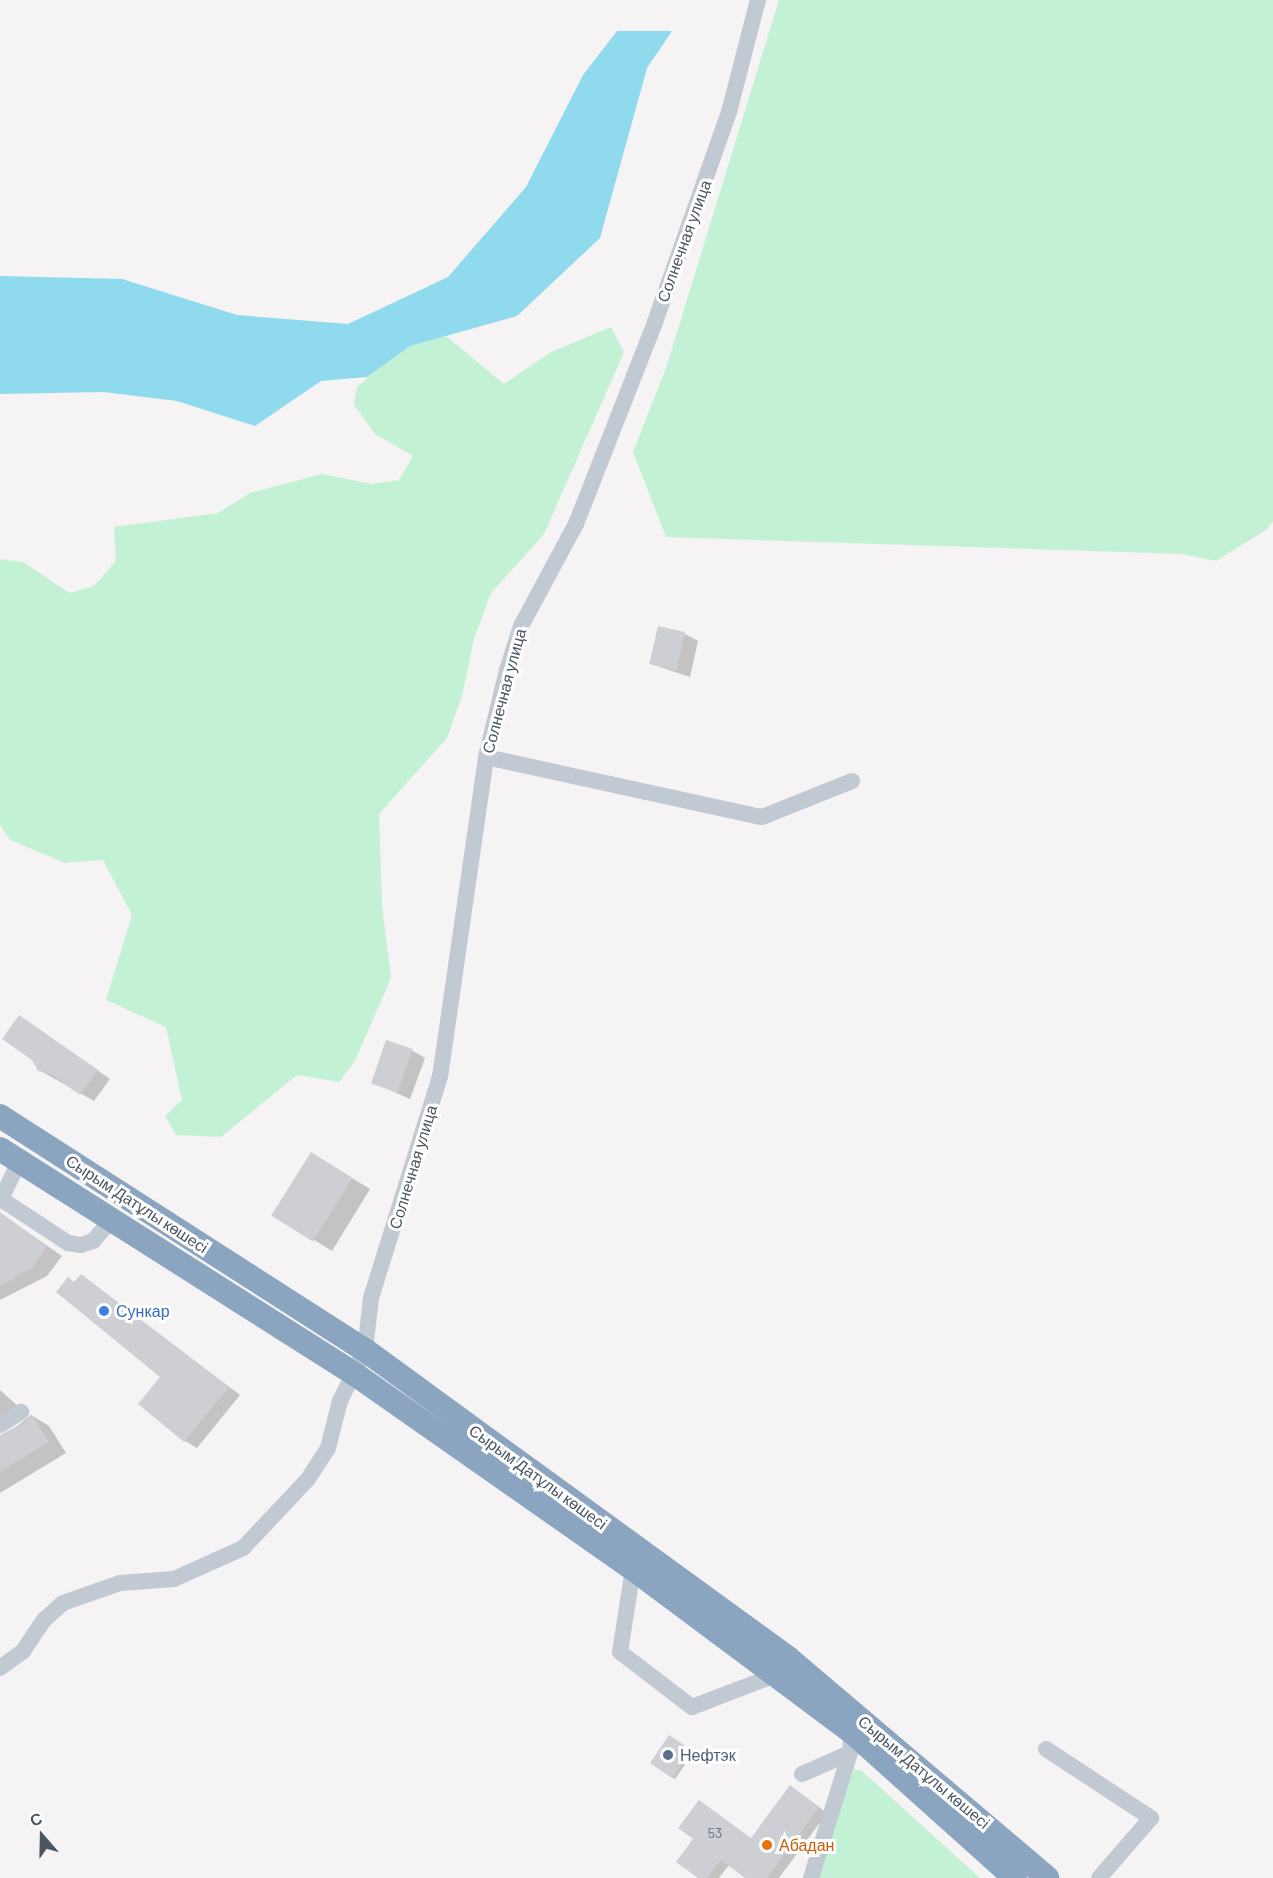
<!DOCTYPE html>
<meta charset="utf-8">
<style>
body{margin:0}
#map{position:relative;width:1273px;height:1878px;overflow:hidden;background:#f5f3f3;font-family:Barlow,sans-serif}
div>[style]{position:absolute}
.green>*{inset:0;background:#c3f1d5}
.water>*{inset:0;background:#90daee}
.shadow>*{inset:0;background:#0003}
.building>*{inset:0;background:#cdcfd5;transform-origin:0 0}
.minor>*{height:16px;margin:-8px;padding:0 8px;transform-origin:8px;border-radius:8px;background:#c1cad2}
.highway>*{height:24px;margin:-12px;padding:0 12px;transform-origin:12px;border-radius:12px;background:#8ba5c1}
.dots>*{width:16px;height:16px;translate:-50% -50%;box-sizing:border-box;border:3px solid #fff;border-radius:50%}
span{translate:-50% -50%;white-space:nowrap;text-align:center;line-height:1.15;-webkit-text-stroke:6px #fff;paint-order:stroke}
.number-label{font-size:14px;color:#6b747e}
.number-label span{-webkit-text-stroke-width:0}
.street-label{font-size:16px;color:#4a5661}
.shop-label{font-size:16px;color:#366cbe}
.left{translate:0 -50%;text-align:left}
.service-label{font-size:16px;color:#4e5e75}
.food-label{font-size:16px;color:#c56008}
.north{position:absolute;left:12px;top:1806px;width:60px;height:60px;-webkit-text-stroke:4px #fff;paint-order:stroke;rotate:340deg;font-size:16px;font-weight:700;line-height:24px;text-align:center;color:#4a5661}
.north::after{content:'';display:block;margin:auto;width:21px;height:27px;background:#4a5661;clip-path:polygon(50% 0,100% 100%,50% 72%,0 100%)}
</style>
<div id="map">
<div class="green">
<div style="clip-path:polygon(779px 0,1273px 0,1273px 522px,1266px 530px,1216px 561px,1182px 554px,666px 537px,633px 452px,666px 368px)"></div>
<div style="clip-path:polygon(611px 327px,624px 352px,544px 534px,491px 593px,474px 639px,462px 696px,447px 738px,379px 814px,382px 906px,391px 978px,355px 1061px,339px 1082px,297px 1075px,221px 1137px,176px 1135px,165px 1116px,182px 1100px,166px 1027px,106px 1000px,132px 915px,103px 860px,65px 863px,10px 840px,0 825px,0 559px,23px 562px,69px 593px,94px 586px,116px 561px,114px 527px,218px 513px,250px 493px,322px 474px,372px 484px,399px 480px,413px 456px,375px 434px,354px 405px,357px 387px,385px 362px,409px 346px,446px 336px,504px 384px,551px 352px)"></div>
<div style="clip-path:polygon(853px 1769px,862px 1771px,980px 1878px,818px 1878px)"></div>
</div>
<div class="water">
<div style="clip-path:polygon(617px 31px,672px 31px,647px 68px,600px 238px,517px 316px,410px 346px,367px 377px,321px 381px,255px 426px,177px 401px,104px 392px,0 394px,0 276px,122px 279px,237px 315px,348px 324px,448px 277px,526px 187px,583px 75px)"></div>
</div>
<div class="shadow">
<div style="clip-path:polygon(685px 634px,698px 641px,690px 677px,651px 664px)"></div>
<div style="clip-path:polygon(20px 1017px,110px 1079px,94px 1101px,39px 1070px)"></div>
<div style="clip-path:polygon(411px 1050px,425px 1058px,410px 1099px,372px 1082px)"></div>
<div style="clip-path:polygon(329px 1164px,370px 1189px,332px 1251px,274px 1215px)"></div>
<div style="clip-path:polygon(0 1213px,62px 1256px,47px 1276px,0 1300px)"></div>
<div style="clip-path:polygon(82px 1276px,240px 1395px,197px 1448px,185px 1441px,162px 1377px,75px 1284px)"></div>
<div style="clip-path:polygon(0 1390px,20px 1408px,0 1425px)"></div>
<div style="clip-path:polygon(31px 1415px,49px 1426px,66px 1453px,0 1493px,0 1436px,6px 1435px)"></div>
<div style="clip-path:polygon(673px 1739px,693px 1753px,675px 1779px,651px 1763px)"></div>
<div style="clip-path:polygon(799px 1792px,827px 1813px,779px 1878px,748px 1878px,729px 1865px,719px 1878px,701px 1878px,678px 1862px,752px 1839px)"></div>
</div>
<div class="building">
<div style="left:658px;top:626px;width:28px;height:39px;rotate:13deg"></div>
<div style="clip-path:polygon(19px 1015px,98px 1070px,80px 1095px,51px 1074px,38px 1071px,32px 1060px,2px 1039px)"></div>
<div style="left:386px;top:1040px;width:28px;height:46px;rotate:19deg"></div>
<div style="left:311px;top:1152px;width:49px;height:75px;rotate:32deg"></div>
<div style="clip-path:polygon(0 1212px,47px 1247px,32px 1268px,0 1286px)"></div>
<div style="clip-path:polygon(81px 1274px,229px 1387px,184px 1442px,138px 1404px,160px 1377px,56px 1292px,68px 1277px,74px 1282px)"></div>
<div style="clip-path:polygon(31px 1414px,49px 1442px,0 1472px,0 1435px,27px 1421px)"></div>
<div style="left:669px;top:1735px;width:27px;height:34px;rotate:34deg"></div>
<div style="clip-path:polygon(790px 1785px,819px 1807px,767px 1878px,745px 1878px,721px 1860px,707px 1878px,698px 1878px,676px 1862px,693px 1839px,678px 1828px,699px 1800px,751px 1838px)"></div>
</div>
<div class="minor">
<div style="left:486px;top:757px;width:282px;rotate:12.3deg"></div>
<div style="left:762px;top:817px;width:97px;rotate:-21.8deg"></div>
<div style="left:19px;top:1162px;width:37px;rotate:116deg"></div>
<div style="left:3px;top:1195px;width:6px;rotate:81deg"></div>
<div style="left:4px;top:1201px;width:77px;rotate:33.3deg"></div>
<div style="left:68px;top:1243px;width:13px;rotate:9deg"></div>
<div style="left:81px;top:1245px;width:13px;rotate:-18deg"></div>
<div style="left:93px;top:1241px;width:30px;rotate:-49deg"></div>
<div style="left:0;top:1425px;width:25px;rotate:-32deg"></div>
<div style="left:633px;top:1569px;width:84px;rotate:98.9deg"></div>
<div style="left:620px;top:1652px;width:91px;rotate:37.4deg"></div>
<div style="left:692px;top:1707px;width:90px;rotate:-20.9deg"></div>
<div style="left:0;top:1668px;width:29px;rotate:-36deg"></div>
<div style="left:23px;top:1651px;width:37px;rotate:-56deg"></div>
<div style="left:44px;top:1620px;width:25px;rotate:-42deg"></div>
<div style="left:63px;top:1603px;width:60px;rotate:-19.3deg"></div>
<div style="left:120px;top:1583px;width:54px;rotate:-4.2deg"></div>
<div style="left:174px;top:1579px;width:76px;rotate:-24.2deg"></div>
<div style="left:243px;top:1548px;width:95px;rotate:-46.7deg"></div>
<div style="left:308px;top:1479px;width:37px;rotate:-57deg"></div>
<div style="left:328px;top:1448px;width:49px;rotate:-75.7deg"></div>
<div style="left:340px;top:1401px;width:57px;rotate:-63.9deg"></div>
<div style="left:365px;top:1350px;width:52px;rotate:-83.4deg"></div>
<div style="left:371px;top:1298px;width:232px;rotate:-72.7deg"></div>
<div style="left:440px;top:1077px;width:323px;rotate:-81.8deg"></div>
<div style="left:486px;top:757px;width:89px;rotate:-76.4deg"></div>
<div style="left:507px;top:670px;width:46px;rotate:-72.3deg"></div>
<div style="left:521px;top:626px;width:116px;rotate:-61.7deg"></div>
<div style="left:576px;top:524px;width:217px;rotate:-68.6deg"></div>
<div style="left:655px;top:322px;width:223px;rotate:-70.6deg"></div>
<div style="left:729px;top:112px;width:116px;rotate:-75.5deg"></div>
<div style="left:1046px;top:1749px;width:126px;rotate:33.3deg"></div>
<div style="left:1151px;top:1818px;width:79px;rotate:130.9deg"></div>
<div style="left:802px;top:1774px;width:52px;rotate:-23.6deg"></div>
<div style="left:811px;top:1878px;width:131px;rotate:-72.7deg"></div>
<div style="left:850px;top:1753px;width:21px;rotate:-85deg"></div>
</div>
<div class="highway">
<div style="left:0;top:1116px;width:434px;rotate:32.7deg"></div>
<div style="left:365px;top:1350px;width:205px;rotate:36.1deg"></div>
<div style="left:531px;top:1471px;width:318px;rotate:36deg"></div>
<div style="left:788px;top:1658px;width:340px;rotate:40.3deg"></div>
<div style="left:0;top:1149px;width:422px;rotate:32.4deg"></div>
<div style="left:356px;top:1375px;width:338px;rotate:35deg"></div>
<div style="left:633px;top:1569px;width:273px;rotate:36.7deg"></div>
<div style="left:852px;top:1732px;width:219px;rotate:41.9deg"></div>
</div>
<div class="dots">
<div style="left:104px;top:1311px;background:#3f7fe0"></div>
<div style="left:668px;top:1755px;background:#5c6f8a"></div>
<div style="left:767px;top:1845px;background:#e8710a"></div>
</div>
<div class="number-label">
<span style="left:715px;top:1833px">53</span>
</div>
<div class="street-label">
<span style="left:684px;top:241px;rotate:-70deg">Солнечная улица</span>
<span style="left:504px;top:691px;rotate:-75deg">Солнечная улица</span>
<span style="left:413px;top:1167px;rotate:-73deg">Солнечная улица</span>
<span style="left:137px;top:1204px;rotate:33deg">Сырым Датұлы көшесі</span>
<span style="left:538px;top:1477px;rotate:36deg">Сырым Датұлы көшесі</span>
<span style="left:924px;top:1772px;rotate:40deg">Сырым Датұлы көшесі</span>
</div>
<div class="shop-label">
<span class="left" style="left:116px;top:1311px">Сункар</span>
</div>
<div class="service-label">
<span class="left" style="left:680px;top:1755px">Нефтэк</span>
</div>
<div class="food-label">
<span class="left" style="left:779px;top:1845px">Абадан</span>
</div>
<div class="north">С</div>
</div>
